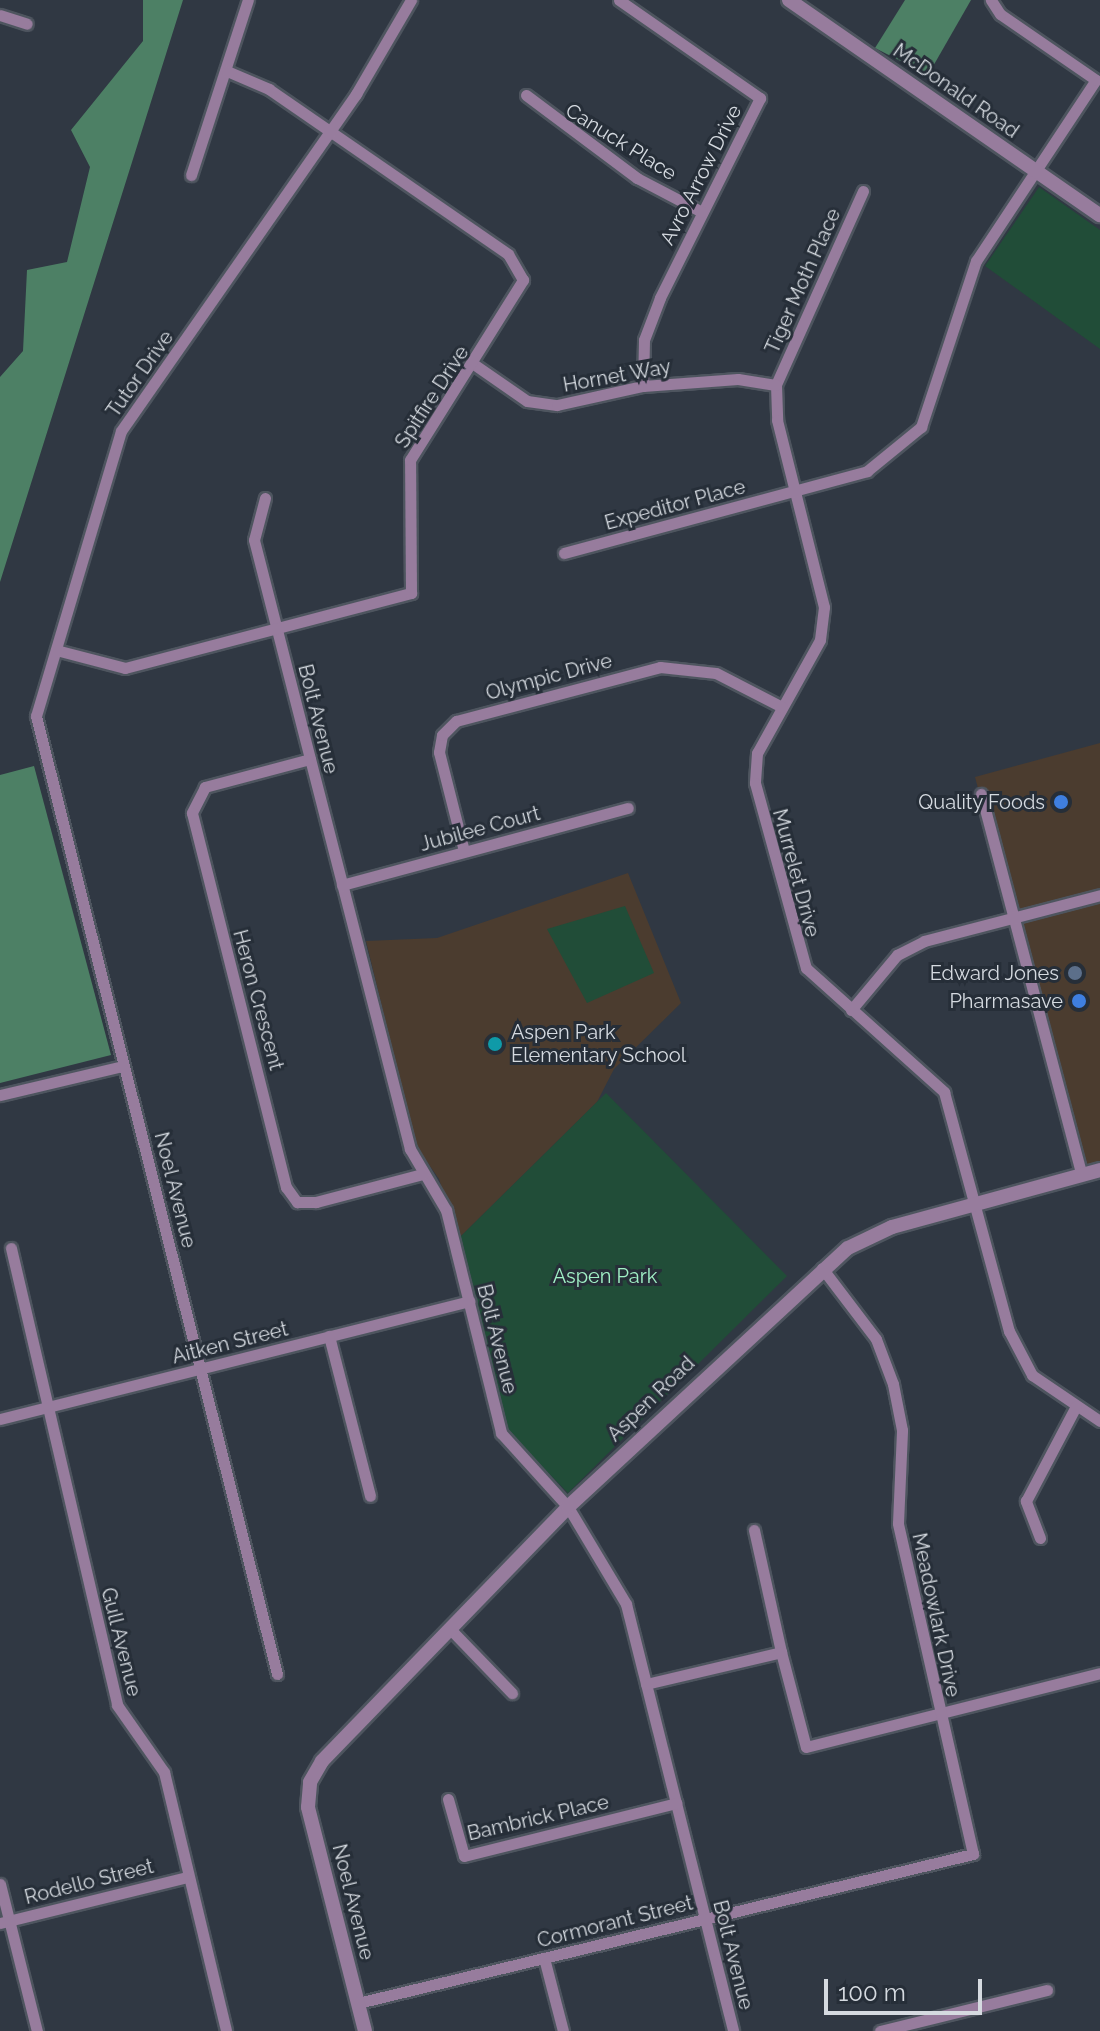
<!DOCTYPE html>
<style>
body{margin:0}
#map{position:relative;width:1100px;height:2031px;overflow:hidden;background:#303843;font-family:Raleway,sans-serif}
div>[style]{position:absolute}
.commercial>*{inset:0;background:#4b3c2f}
.green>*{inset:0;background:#214d38}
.forest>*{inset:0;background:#4d8065}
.roads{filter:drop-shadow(2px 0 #4e555f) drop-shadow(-2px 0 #4e555f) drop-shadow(0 2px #4e555f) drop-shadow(0 -2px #4e555f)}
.minor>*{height:11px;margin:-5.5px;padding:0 5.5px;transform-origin:5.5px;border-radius:5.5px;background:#977c9d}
.tertiary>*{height:14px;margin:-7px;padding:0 7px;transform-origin:7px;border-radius:7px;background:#977c9d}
.dots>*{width:22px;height:22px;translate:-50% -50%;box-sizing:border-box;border:4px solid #262e38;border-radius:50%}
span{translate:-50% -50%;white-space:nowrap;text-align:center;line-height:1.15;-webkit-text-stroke:6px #262e38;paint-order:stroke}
.street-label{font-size:20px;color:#d5dae0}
.poi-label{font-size:20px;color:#d5dae0}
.right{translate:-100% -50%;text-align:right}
.left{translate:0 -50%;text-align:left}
.park-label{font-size:20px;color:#a1f1c6}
.scale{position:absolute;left:824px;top:1979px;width:158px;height:36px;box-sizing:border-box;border:4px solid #d5dae0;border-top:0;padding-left:10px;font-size:24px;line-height:28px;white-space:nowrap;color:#d5dae0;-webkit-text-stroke:6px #262e38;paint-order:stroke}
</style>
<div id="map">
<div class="commercial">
<div style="clip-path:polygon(1100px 743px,1100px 1170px,1082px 1175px,975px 777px)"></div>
<div style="clip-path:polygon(628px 873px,681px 1003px,614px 1069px,597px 1102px,458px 1239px,439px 1179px,416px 1146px,366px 941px,437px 938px)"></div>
</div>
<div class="green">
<div style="clip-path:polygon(1039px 187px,1100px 230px,1100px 349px,985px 266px)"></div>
<div style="clip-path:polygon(625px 906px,654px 973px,587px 1003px,547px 929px)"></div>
<div style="clip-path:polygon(606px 1093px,787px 1276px,568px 1493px,503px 1427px,458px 1239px)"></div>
</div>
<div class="forest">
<div style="clip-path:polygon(143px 0,183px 0,0 582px,0 377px,23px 351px,27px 270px,67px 262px,90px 167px,71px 130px,143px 41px)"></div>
<div style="clip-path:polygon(905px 0,971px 0,928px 75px,875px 48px)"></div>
<div style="clip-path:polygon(34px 766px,111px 1055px,0 1083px,0 775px)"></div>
</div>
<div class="roads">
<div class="minor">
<div style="left:619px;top:0;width:172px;rotate:34.8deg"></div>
<div style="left:760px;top:98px;width:224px;rotate:116.6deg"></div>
<div style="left:660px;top:298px;width:45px;rotate:110.9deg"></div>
<div style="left:644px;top:340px;width:46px;rotate:91.2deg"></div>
<div style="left:0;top:15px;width:28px;rotate:18deg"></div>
<div style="left:526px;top:95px;width:139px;rotate:36.8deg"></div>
<div style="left:637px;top:178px;width:73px;rotate:27.6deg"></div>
<div style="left:191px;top:175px;width:184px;rotate:-72deg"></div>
<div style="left:863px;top:191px;width:213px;rotate:114.2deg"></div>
<div style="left:776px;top:385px;width:35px;rotate:88deg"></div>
<div style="left:777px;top:420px;width:193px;rotate:75.9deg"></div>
<div style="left:824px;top:607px;width:33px;rotate:97deg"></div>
<div style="left:820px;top:640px;width:129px;rotate:119.1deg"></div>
<div style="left:757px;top:753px;width:30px;rotate:94deg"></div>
<div style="left:755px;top:783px;width:192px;rotate:74.6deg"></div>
<div style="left:806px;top:968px;width:186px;rotate:41.9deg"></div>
<div style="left:944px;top:1092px;width:248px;rotate:74.8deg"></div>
<div style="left:1009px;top:1331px;width:50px;rotate:62.4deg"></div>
<div style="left:1032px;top:1375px;width:82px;rotate:34.1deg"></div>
<div style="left:475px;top:365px;width:63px;rotate:34.7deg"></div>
<div style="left:527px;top:401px;width:30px;rotate:8deg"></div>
<div style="left:557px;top:405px;width:88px;rotate:-12.5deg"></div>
<div style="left:643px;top:386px;width:95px;rotate:-4.2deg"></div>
<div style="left:738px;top:379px;width:38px;rotate:9deg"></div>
<div style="left:265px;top:498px;width:43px;rotate:104.7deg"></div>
<div style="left:254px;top:540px;width:629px;rotate:75.63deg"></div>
<div style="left:410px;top:1149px;width:71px;rotate:59.5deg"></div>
<div style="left:446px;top:1210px;width:230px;rotate:76.1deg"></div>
<div style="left:501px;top:1433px;width:100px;rotate:47.8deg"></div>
<div style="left:568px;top:1507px;width:113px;rotate:59.1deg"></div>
<div style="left:626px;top:1604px;width:440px;rotate:75.9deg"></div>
<div style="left:564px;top:553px;width:314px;rotate:-15.1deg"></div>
<div style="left:867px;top:471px;width:70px;rotate:-39.2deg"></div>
<div style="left:921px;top:427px;width:175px;rotate:-71.7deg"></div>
<div style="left:976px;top:261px;width:217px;rotate:-56.5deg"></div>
<div style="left:1096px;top:80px;width:116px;rotate:-145.5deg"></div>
<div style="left:1000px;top:14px;width:17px;rotate:-123deg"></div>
<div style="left:56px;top:650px;width:71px;rotate:14.6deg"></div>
<div style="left:125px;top:668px;width:296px;rotate:-14.7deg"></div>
<div style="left:411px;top:593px;width:133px;rotate:-90.4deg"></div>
<div style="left:410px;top:460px;width:213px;rotate:-57.9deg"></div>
<div style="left:523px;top:280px;width:30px;rotate:-120deg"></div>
<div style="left:508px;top:254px;width:290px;rotate:-145.4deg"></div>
<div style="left:269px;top:89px;width:46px;rotate:-156.8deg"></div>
<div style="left:310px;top:759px;width:109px;rotate:165.1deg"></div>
<div style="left:205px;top:787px;width:29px;rotate:117deg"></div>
<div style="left:192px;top:813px;width:386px;rotate:75.9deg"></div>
<div style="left:286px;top:1187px;width:19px;rotate:54deg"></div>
<div style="left:297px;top:1202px;width:19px"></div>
<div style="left:316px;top:1202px;width:111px;rotate:-14.7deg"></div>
<div style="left:981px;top:794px;width:394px;rotate:75.2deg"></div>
<div style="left:464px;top:851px;width:102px;rotate:-104.2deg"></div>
<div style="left:439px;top:752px;width:17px;rotate:-80deg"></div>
<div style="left:442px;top:735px;width:20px;rotate:-45deg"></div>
<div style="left:456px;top:721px;width:211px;rotate:-14.8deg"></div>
<div style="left:660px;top:667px;width:56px;rotate:6.1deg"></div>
<div style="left:716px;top:673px;width:74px;rotate:27.3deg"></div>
<div style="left:342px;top:885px;width:296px;rotate:-15.1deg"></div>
<div style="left:851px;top:1010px;width:72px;rotate:-50.1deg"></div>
<div style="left:897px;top:955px;width:30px;rotate:-27deg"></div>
<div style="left:924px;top:941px;width:182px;rotate:-14.6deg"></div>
<div style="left:0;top:1095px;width:126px;rotate:-13.3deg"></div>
<div style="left:11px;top:1248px;width:469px;rotate:76.9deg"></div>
<div style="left:117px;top:1705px;width:82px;rotate:55deg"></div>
<div style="left:164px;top:1772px;width:266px;rotate:76.5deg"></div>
<div style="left:329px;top:1336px;width:165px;rotate:75.6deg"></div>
<div style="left:0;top:1419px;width:484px;rotate:-14.1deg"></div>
<div style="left:754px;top:1530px;width:125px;rotate:77.5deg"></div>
<div style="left:1040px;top:1538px;width:40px;rotate:-111deg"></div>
<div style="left:1026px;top:1501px;width:107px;rotate:-62.2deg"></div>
<div style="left:453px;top:1632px;width:85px;rotate:46deg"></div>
<div style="left:277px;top:1674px;width:988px;rotate:-104.12deg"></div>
<div style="left:36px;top:716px;width:297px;rotate:-73.4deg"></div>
<div style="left:121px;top:431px;width:411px;rotate:-55.1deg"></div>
<div style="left:356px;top:94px;width:109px;rotate:-59.7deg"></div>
<div style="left:646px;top:1684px;width:139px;rotate:-13.3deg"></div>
<div style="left:781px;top:1652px;width:98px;rotate:75.3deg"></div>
<div style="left:806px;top:1747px;width:303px;rotate:-14.1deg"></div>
<div style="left:448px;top:1799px;width:59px;rotate:74.3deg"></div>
<div style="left:464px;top:1856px;width:219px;rotate:-14deg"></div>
<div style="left:0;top:1884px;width:152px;rotate:75.9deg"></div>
<div style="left:0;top:1923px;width:193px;rotate:-13.8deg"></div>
<div style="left:544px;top:1958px;width:75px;rotate:75.4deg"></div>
<div style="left:358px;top:2003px;width:633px;rotate:-13.62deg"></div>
<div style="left:973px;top:1854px;width:339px;rotate:-102.8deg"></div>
<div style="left:898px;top:1523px;width:93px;rotate:-87.5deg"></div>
<div style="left:902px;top:1430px;width:47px;rotate:-101.1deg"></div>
<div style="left:893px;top:1384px;width:48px;rotate:-110.7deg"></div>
<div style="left:876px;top:1339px;width:89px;rotate:-127.3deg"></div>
<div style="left:880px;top:2031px;width:172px;rotate:-13.8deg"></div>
</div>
<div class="tertiary">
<div style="left:789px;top:0;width:378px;rotate:34.7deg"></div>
<div style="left:365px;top:2031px;width:231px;rotate:-104.3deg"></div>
<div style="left:308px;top:1807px;width:25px;rotate:-85deg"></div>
<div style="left:310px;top:1782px;width:24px;rotate:-60deg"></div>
<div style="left:322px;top:1761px;width:354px;rotate:-45.9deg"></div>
<div style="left:568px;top:1507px;width:381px;rotate:-42.8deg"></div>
<div style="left:848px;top:1248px;width:49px;rotate:-25.5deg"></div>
<div style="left:892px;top:1227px;width:216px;rotate:-15.3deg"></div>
</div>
</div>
<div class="dots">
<div style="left:1061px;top:802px;background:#3f7fe0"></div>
<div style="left:1075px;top:973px;background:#5c6f8a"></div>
<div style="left:1079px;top:1001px;background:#3f7fe0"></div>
<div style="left:495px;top:1044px;background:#0f9aa8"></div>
</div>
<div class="street-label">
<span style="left:956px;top:91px;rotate:35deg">McDonald Road</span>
<span style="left:621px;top:142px;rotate:32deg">Canuck Place</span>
<span style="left:701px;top:175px;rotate:-63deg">Avro Arrow Drive</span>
<span style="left:803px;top:281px;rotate:-66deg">Tiger Moth Place</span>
<span style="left:140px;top:374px;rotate:-55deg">Tutor Drive</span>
<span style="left:617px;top:376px;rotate:-10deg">Hornet Way</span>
<span style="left:432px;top:397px;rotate:-57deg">Spitfire Drive</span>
<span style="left:675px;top:505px;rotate:-15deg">Expeditor Place</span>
<span style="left:549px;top:677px;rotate:-15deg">Olympic Drive</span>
<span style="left:318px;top:719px;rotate:76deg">Bolt Avenue</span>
<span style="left:480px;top:829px;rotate:-15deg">Jubilee Court</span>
<span style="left:796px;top:873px;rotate:75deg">Murrelet Drive</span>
<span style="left:258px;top:1000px;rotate:75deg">Heron Crescent</span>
<span style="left:175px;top:1190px;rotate:76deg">Noel Avenue</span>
<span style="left:497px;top:1339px;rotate:76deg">Bolt Avenue</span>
<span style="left:230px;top:1343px;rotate:-14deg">Aitken Street</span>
<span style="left:651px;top:1399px;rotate:-44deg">Aspen Road</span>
<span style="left:936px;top:1615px;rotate:78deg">Meadowlark Drive</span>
<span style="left:121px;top:1642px;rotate:76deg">Gull Avenue</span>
<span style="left:538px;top:1818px;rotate:-13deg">Bambrick Place</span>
<span style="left:89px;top:1882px;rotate:-14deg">Rodello Street</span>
<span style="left:353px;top:1902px;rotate:76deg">Noel Avenue</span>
<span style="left:615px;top:1922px;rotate:-14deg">Cormorant Street</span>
<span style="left:733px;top:1955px;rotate:76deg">Bolt Avenue</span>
</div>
<div class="poi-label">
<span class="right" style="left:1045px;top:802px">Quality Foods</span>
<span class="right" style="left:1059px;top:973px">Edward Jones</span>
<span class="right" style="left:1063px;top:1001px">Pharmasave</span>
<span class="left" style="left:511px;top:1044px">Aspen Park<br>Elementary School</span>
</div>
<div class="park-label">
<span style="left:605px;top:1276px">Aspen Park</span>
</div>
<div class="scale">100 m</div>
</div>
